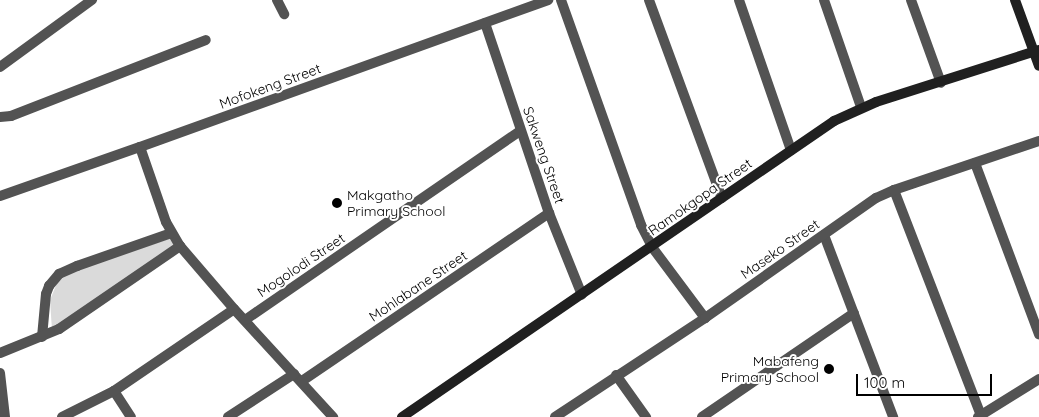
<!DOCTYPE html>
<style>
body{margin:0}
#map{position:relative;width:1039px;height:417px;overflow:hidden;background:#fff;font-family:Quicksand,sans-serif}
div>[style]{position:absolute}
.green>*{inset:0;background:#dadada}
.street>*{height:10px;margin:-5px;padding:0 5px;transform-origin:5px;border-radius:5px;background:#535353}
.secondary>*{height:10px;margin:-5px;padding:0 5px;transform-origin:5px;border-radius:5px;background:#202020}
.dots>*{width:14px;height:14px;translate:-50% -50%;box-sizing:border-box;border:2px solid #fff;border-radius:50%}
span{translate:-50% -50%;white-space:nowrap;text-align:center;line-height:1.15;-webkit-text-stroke:4px #fff;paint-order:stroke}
.street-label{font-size:14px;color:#000}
.poi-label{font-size:14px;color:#000}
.left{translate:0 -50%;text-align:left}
.right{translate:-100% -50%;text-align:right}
.scale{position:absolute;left:856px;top:374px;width:136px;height:22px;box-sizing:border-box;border:2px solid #000;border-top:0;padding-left:6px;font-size:15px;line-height:18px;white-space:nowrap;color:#000;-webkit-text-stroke:4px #fff;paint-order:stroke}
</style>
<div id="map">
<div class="green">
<div style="clip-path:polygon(171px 238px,175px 241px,172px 249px,52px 330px,50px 300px,57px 283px,68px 273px)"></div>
</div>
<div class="street">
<div style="left:277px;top:0;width:16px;rotate:63deg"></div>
<div style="left:561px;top:0;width:239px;rotate:70.4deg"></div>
<div style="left:641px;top:225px;width:25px;rotate:63deg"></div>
<div style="left:652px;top:247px;width:89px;rotate:53.3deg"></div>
<div style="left:649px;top:0;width:211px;rotate:69.8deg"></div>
<div style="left:739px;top:0;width:159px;rotate:70.9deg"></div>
<div style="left:824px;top:0;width:113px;rotate:70.9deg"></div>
<div style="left:911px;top:0;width:88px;rotate:70.1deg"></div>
<div style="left:485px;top:23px;width:200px;rotate:71.4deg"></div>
<div style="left:549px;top:213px;width:88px;rotate:68.1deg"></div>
<div style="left:0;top:67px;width:114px;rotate:-36.1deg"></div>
<div style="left:0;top:117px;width:11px;rotate:-5deg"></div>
<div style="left:11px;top:116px;width:209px;rotate:-21.3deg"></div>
<div style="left:140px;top:147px;width:79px;rotate:70.9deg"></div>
<div style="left:166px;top:222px;width:28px;rotate:60deg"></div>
<div style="left:180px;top:246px;width:83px;rotate:49.4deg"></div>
<div style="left:234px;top:309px;width:147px;rotate:47.5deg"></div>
<div style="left:975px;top:163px;width:183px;rotate:69.5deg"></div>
<div style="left:894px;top:190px;width:241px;rotate:68.9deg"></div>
<div style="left:0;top:196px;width:148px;rotate:-19.3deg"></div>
<div style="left:140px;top:147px;width:434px;rotate:-19.8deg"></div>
<div style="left:824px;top:235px;width:195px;rotate:69.2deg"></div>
<div style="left:245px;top:320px;width:334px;rotate:-34.5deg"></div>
<div style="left:42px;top:337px;width:43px;rotate:-84.7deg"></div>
<div style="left:46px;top:294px;width:9px;rotate:-69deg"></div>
<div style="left:49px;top:286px;width:16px;rotate:-50deg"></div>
<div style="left:59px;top:274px;width:20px;rotate:-24deg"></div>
<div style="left:77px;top:266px;width:100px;rotate:-19.3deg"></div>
<div style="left:0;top:353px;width:64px;rotate:-22.1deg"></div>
<div style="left:59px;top:329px;width:147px;rotate:-34.4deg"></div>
<div style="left:0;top:373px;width:44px;rotate:83.5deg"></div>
<div style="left:616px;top:375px;width:52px;rotate:54.5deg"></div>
<div style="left:302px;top:381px;width:299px;rotate:-34.2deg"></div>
<div style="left:114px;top:391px;width:31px;rotate:57deg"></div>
<div style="left:62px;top:417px;width:58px;rotate:-26.6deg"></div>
<div style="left:114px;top:391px;width:145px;rotate:-34.3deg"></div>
<div style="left:228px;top:417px;width:79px;rotate:-33.1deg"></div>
<div style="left:555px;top:417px;width:180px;rotate:-33.4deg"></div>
<div style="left:705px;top:318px;width:209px;rotate:-35.1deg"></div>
<div style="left:876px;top:198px;width:20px;rotate:-24deg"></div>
<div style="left:894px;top:190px;width:153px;rotate:-18.7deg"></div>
<div style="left:702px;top:417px;width:184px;rotate:-34.4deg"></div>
<div style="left:978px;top:417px;width:72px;rotate:-31.9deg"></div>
</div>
<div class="secondary">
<div style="left:1015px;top:0;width:70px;rotate:70deg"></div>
<div style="left:402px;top:417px;width:524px;rotate:-34.42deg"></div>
<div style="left:834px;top:121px;width:46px;rotate:-24.3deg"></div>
<div style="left:876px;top:102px;width:171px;rotate:-17.7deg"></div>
</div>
<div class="dots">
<div style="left:337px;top:203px;background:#000"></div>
<div style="left:829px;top:369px;background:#000"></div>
</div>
<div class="street-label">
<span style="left:270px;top:86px;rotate:-20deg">Mofokeng Street</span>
<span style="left:544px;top:155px;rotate:71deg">Sakweng Street</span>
<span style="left:700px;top:197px;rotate:-35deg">Ramokgopa Street</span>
<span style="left:780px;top:249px;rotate:-35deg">Maseko Street</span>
<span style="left:301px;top:265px;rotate:-34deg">Mogolodi Street</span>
<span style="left:418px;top:286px;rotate:-34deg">Mohlabane Street</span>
</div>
<div class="poi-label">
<span class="left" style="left:347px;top:203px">Makgatho<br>Primary School</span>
<span class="right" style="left:819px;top:369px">Mabafeng<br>Primary School</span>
</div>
<div class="scale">100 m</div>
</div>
